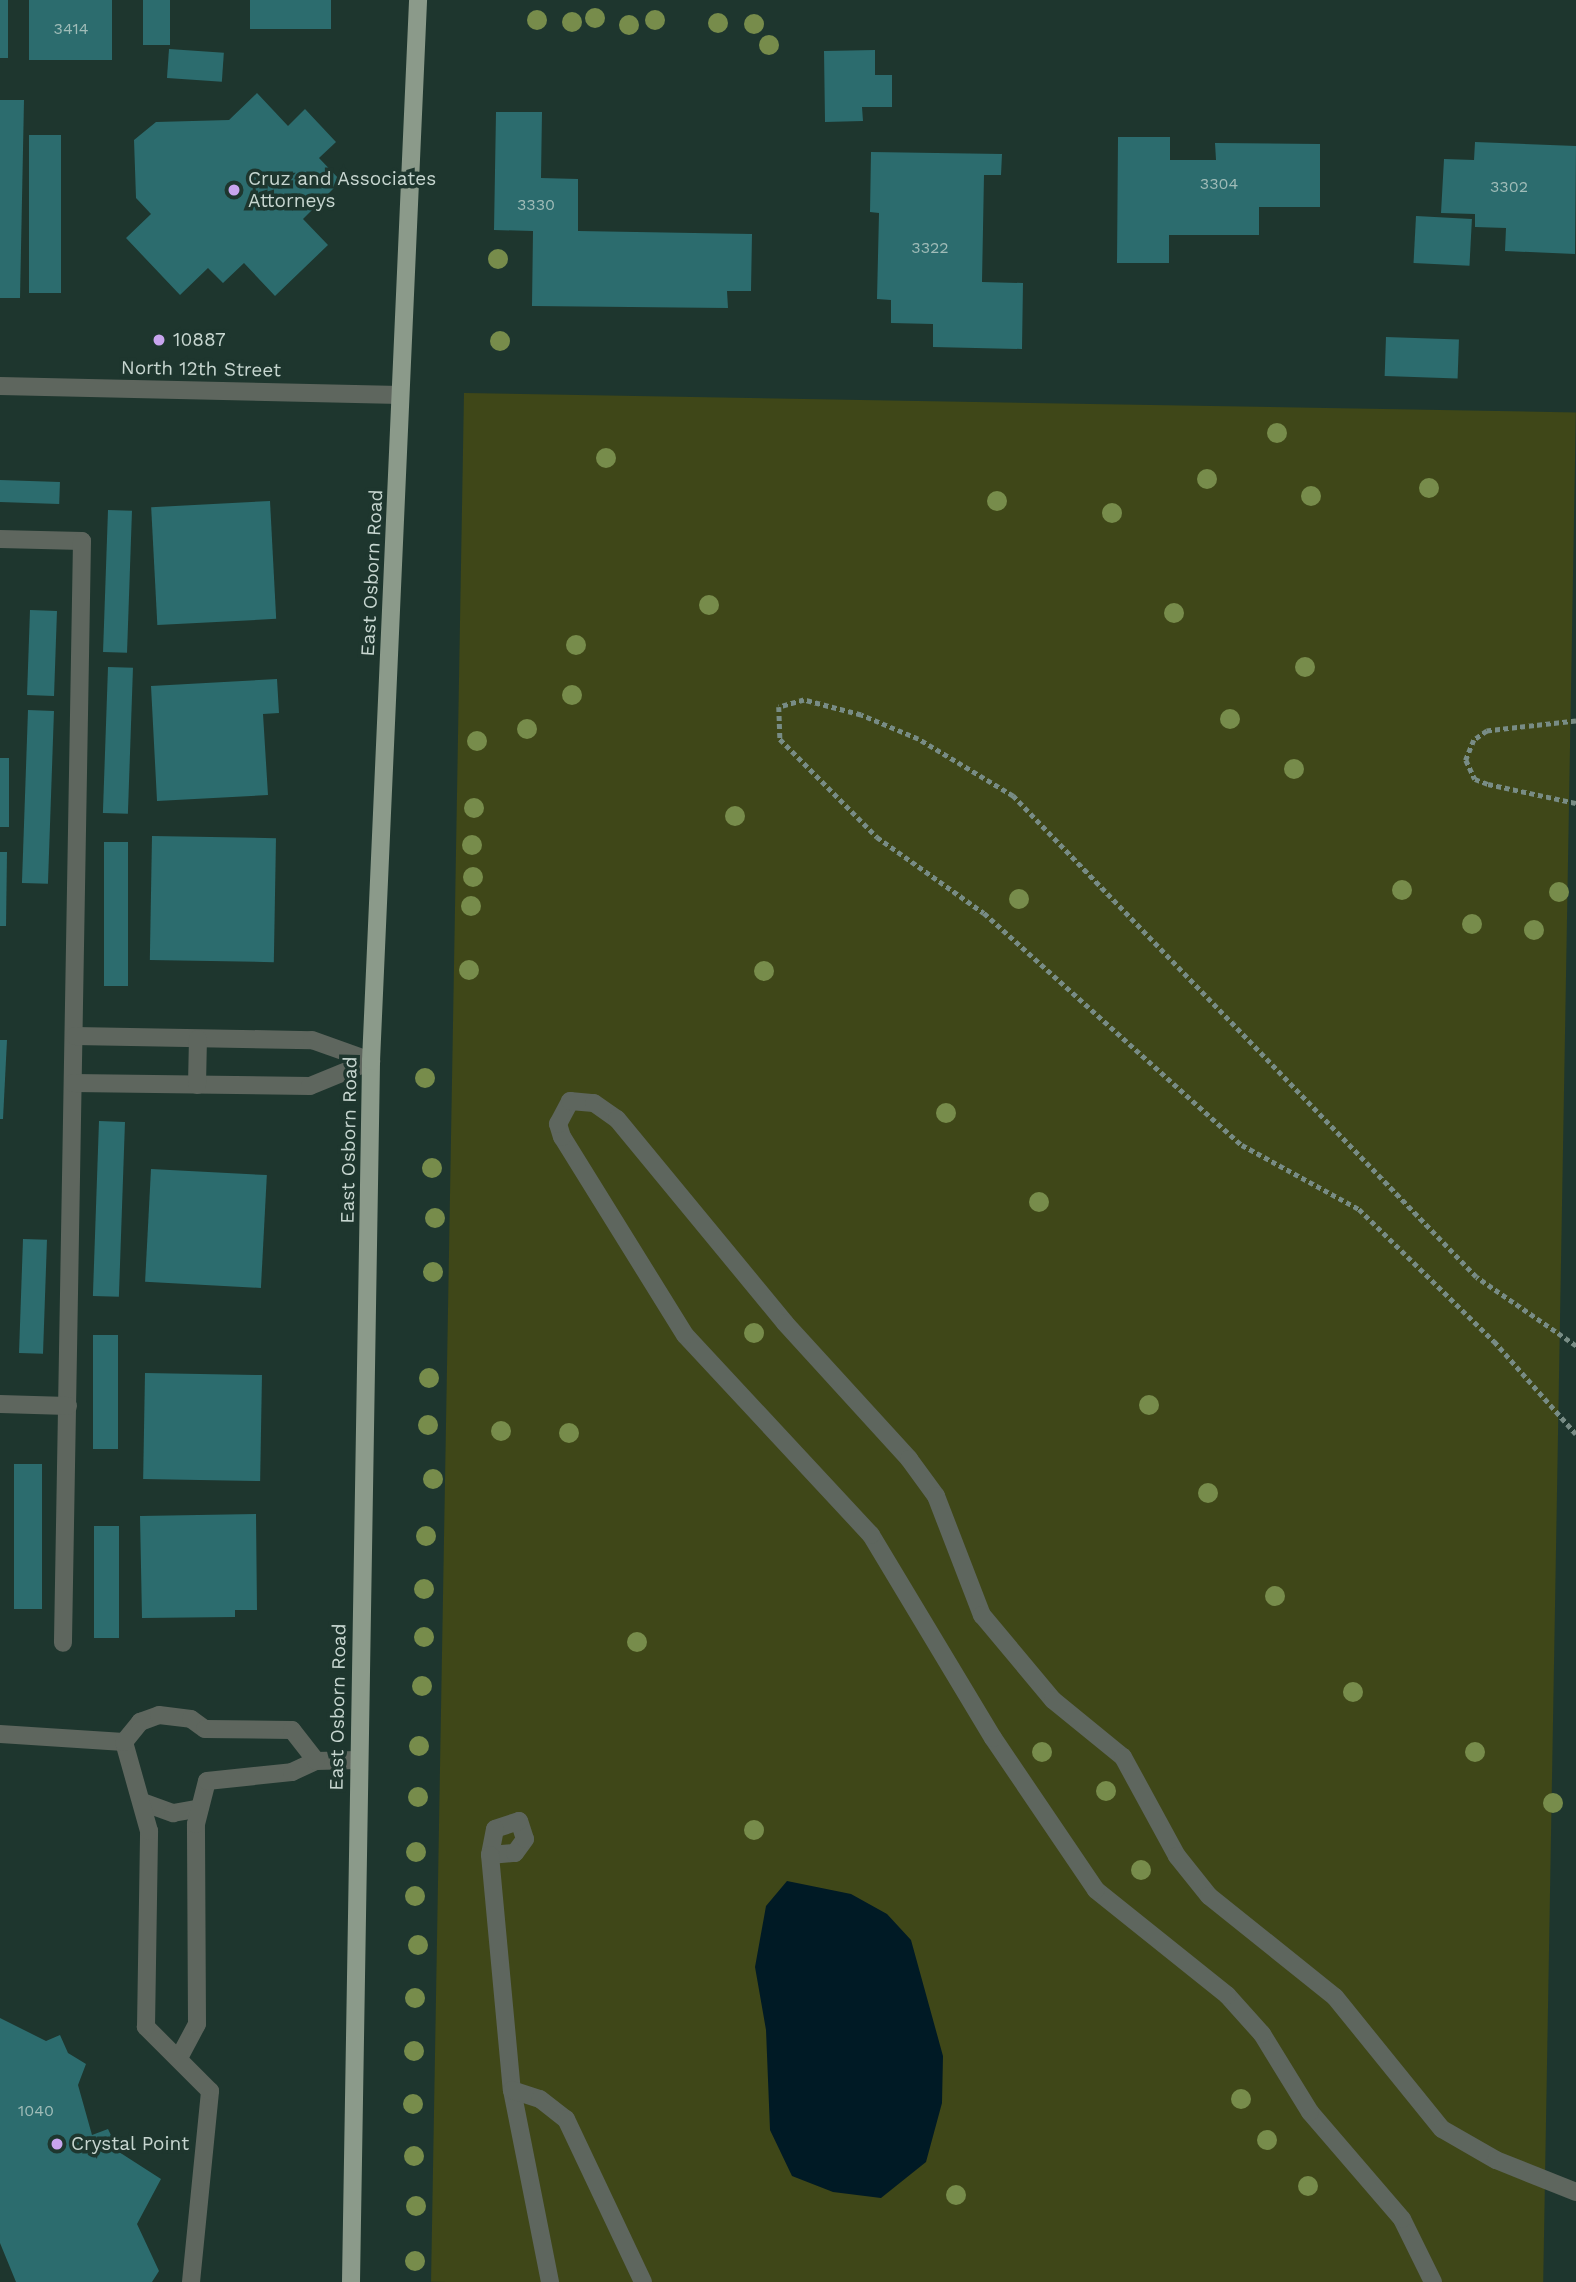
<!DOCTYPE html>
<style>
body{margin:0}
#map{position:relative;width:1576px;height:2282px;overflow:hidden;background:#1e362e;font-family:"Work Sans",sans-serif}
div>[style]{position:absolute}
.green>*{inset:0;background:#3f4718;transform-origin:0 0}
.water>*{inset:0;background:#001a25}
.building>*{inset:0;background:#2c6c6e;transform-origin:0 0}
.path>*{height:4.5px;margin-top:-2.25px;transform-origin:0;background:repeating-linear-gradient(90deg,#788c85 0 5px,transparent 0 8.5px)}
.minor>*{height:18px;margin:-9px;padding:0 9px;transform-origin:9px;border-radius:9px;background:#5e665e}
.major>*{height:18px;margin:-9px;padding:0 9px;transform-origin:9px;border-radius:9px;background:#8b9a8a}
.trees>*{width:20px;height:20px;margin:-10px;border-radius:50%;background:#778c4b}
.dots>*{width:19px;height:19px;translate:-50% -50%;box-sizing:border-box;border:4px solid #1e362e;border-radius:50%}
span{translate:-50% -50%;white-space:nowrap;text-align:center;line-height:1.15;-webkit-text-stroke:7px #1e362e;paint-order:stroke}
.number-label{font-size:16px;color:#a0bcb8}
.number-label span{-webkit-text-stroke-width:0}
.poi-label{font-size:19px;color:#c7d6d0}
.left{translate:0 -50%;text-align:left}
.street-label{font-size:19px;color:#c7d6d0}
</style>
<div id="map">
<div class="green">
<div style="left:464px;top:393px;width:1112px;height:1889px;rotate:1deg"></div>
</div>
<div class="water">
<div style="clip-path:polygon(787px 1881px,851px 1894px,887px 1914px,911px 1940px,943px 2056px,942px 2103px,926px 2162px,881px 2198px,833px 2192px,792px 2176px,770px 2130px,766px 2030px,755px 1967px,766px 1906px)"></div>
</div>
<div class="building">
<div style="left:0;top:0;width:8px;height:58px"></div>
<div style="left:29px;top:0;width:83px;height:60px"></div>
<div style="left:143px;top:0;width:27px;height:45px"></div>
<div style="left:250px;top:0;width:81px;height:29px"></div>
<div style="left:169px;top:49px;width:55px;height:29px;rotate:4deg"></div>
<div style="clip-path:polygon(875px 50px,875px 75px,892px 75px,892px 107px,862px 107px,863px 121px,825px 122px,824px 51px)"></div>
<div style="clip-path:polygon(257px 93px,288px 126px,305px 109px,336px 142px,319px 158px,341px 181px,303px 219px,328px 245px,275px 296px,244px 263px,223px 283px,208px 268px,180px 295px,126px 238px,151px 214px,136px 198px,134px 140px,156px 122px,229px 120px)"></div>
<div style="clip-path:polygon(0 100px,24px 100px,20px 298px,0 298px)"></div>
<div style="clip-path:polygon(496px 112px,542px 112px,541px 178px,578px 179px,578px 231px,752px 234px,751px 291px,727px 291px,728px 308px,532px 306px,533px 231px,494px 230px)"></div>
<div style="left:29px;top:135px;width:32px;height:158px"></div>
<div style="clip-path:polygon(1118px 137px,1170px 137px,1170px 160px,1216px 160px,1215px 143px,1320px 144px,1320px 207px,1259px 207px,1259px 235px,1169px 235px,1169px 263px,1117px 263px)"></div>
<div style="clip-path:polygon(1475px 142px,1576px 146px,1575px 254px,1505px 251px,1506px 228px,1475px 227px,1475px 214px,1441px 213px,1444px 159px,1474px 160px)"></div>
<div style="clip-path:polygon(871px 152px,1002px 154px,1001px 175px,984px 175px,982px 282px,1023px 283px,1022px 349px,933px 347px,933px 324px,891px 323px,891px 300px,877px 299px,879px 213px,870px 212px)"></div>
<div style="left:1416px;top:216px;width:56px;height:47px;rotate:3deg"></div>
<div style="left:1386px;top:337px;width:73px;height:39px;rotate:2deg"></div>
<div style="left:0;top:480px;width:60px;height:22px;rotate:2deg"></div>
<div style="left:270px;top:501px;width:118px;height:119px;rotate:87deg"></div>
<div style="left:108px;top:510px;width:24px;height:142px;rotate:2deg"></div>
<div style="left:30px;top:610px;width:27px;height:85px;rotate:2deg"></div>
<div style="left:108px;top:667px;width:25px;height:146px;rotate:2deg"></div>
<div style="clip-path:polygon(277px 679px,279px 713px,263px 714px,268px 795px,157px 801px,151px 686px)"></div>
<div style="left:28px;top:710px;width:26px;height:173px;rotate:2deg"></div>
<div style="left:0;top:758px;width:9px;height:69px"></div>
<div style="left:152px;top:836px;width:124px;height:124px;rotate:1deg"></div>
<div style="left:104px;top:842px;width:24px;height:144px"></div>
<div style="clip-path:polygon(0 852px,7px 852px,6px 926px,0 926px)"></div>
<div style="clip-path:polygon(0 1040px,7px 1040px,3px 1119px,0 1119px)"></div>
<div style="left:99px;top:1121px;width:26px;height:175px;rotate:2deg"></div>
<div style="left:151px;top:1169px;width:116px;height:113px;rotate:3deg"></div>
<div style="left:23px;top:1239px;width:24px;height:114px;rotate:2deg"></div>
<div style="left:93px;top:1335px;width:25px;height:114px"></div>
<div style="left:145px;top:1373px;width:117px;height:106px;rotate:1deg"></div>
<div style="left:14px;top:1464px;width:28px;height:145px"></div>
<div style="clip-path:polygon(256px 1514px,257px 1610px,235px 1610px,235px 1617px,142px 1618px,140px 1516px)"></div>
<div style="left:94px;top:1526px;width:25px;height:112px"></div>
<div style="clip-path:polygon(0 2018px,46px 2041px,60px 2035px,68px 2053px,86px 2064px,78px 2085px,92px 2135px,108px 2129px,119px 2152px,161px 2179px,137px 2224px,159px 2271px,152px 2282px,16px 2282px,0 2243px)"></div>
</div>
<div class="path">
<div style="left:1576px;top:721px;width:90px;rotate:173.6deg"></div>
<div style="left:1487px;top:731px;width:16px;rotate:145deg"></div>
<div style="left:1474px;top:740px;width:22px;rotate:112deg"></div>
<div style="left:1466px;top:760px;width:21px;rotate:65deg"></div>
<div style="left:1475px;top:779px;width:14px;rotate:21deg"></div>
<div style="left:1488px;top:784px;width:90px;rotate:12.2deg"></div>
<div style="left:1576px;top:1346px;width:121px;rotate:-145.4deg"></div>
<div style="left:1476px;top:1277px;width:668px;rotate:-133.91deg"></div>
<div style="left:1013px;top:796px;width:111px;rotate:-149deg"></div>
<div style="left:918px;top:739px;width:62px;rotate:-157.2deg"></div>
<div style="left:861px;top:715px;width:59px;rotate:-165.3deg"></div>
<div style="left:804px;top:700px;width:26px;rotate:164deg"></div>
<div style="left:779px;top:707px;width:32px;rotate:88deg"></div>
<div style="left:780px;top:739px;width:138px;rotate:45.3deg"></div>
<div style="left:877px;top:837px;width:131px;rotate:35.4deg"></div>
<div style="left:984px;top:913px;width:347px;rotate:42deg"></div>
<div style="left:1242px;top:1145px;width:133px;rotate:28.7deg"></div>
<div style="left:1359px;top:1209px;width:189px;rotate:44.4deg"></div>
<div style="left:1494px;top:1341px;width:124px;rotate:48.6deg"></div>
</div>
<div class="minor">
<div style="left:0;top:386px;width:400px;rotate:1.3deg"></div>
<div style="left:0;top:539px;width:82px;rotate:1.4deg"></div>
<div style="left:82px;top:541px;width:1102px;rotate:90.99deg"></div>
<div style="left:75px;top:1036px;width:237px;rotate:1deg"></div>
<div style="left:312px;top:1040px;width:63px;rotate:19.6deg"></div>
<div style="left:73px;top:1083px;width:237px;rotate:0.7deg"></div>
<div style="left:310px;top:1086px;width:66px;rotate:-22.3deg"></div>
<div style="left:197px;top:1085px;width:46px;rotate:-88.8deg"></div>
<div style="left:0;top:1404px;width:68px;rotate:1.7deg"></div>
<div style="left:0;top:1734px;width:124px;rotate:3.7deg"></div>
<div style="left:145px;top:1803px;width:30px;rotate:20deg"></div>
<div style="left:173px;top:1813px;width:27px;rotate:-10deg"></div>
<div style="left:490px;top:1855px;width:25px;rotate:-5deg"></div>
<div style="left:515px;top:1853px;width:17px;rotate:-54deg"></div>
<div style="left:525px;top:1839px;width:19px;rotate:-108deg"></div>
<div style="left:519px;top:1821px;width:25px;rotate:162deg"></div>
<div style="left:495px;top:1829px;width:26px;rotate:101deg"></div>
<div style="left:490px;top:1855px;width:236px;rotate:84.7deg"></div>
<div style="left:180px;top:2056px;width:36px;rotate:-62deg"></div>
<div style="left:197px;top:2024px;width:200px;rotate:-90.3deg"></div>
<div style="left:196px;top:1824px;width:44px;rotate:-75.7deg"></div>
<div style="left:207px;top:1781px;width:85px;rotate:-6deg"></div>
<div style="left:292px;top:1772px;width:26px;rotate:-25deg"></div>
<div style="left:316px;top:1761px;width:42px;rotate:-1.4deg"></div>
<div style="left:191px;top:2282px;width:192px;rotate:-84.3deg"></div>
<div style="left:210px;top:2091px;width:91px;rotate:-135deg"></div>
<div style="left:146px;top:2027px;width:196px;rotate:-89.1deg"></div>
<div style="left:149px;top:1831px;width:92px;rotate:-105.7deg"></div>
<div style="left:124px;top:1742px;width:26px;rotate:-51deg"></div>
<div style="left:140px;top:1722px;width:20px;rotate:-20deg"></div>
<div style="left:159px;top:1715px;width:32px;rotate:7deg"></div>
<div style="left:191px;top:1719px;width:17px;rotate:36deg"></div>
<div style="left:205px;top:1729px;width:87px;rotate:0.7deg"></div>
<div style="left:292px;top:1730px;width:39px;rotate:52deg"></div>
<div style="left:550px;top:2282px;width:196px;rotate:-101.2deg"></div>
<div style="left:512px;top:2090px;width:29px;rotate:18deg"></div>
<div style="left:540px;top:2099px;width:33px;rotate:38deg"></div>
<div style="left:566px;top:2119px;width:180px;rotate:64.7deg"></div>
<div style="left:1433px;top:2282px;width:70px;rotate:-116.2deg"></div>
<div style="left:1402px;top:2219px;width:141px;rotate:-130.7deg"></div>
<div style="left:1310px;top:2112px;width:92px;rotate:-121.6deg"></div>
<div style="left:1262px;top:2034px;width:52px;rotate:-131.9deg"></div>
<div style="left:1227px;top:1995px;width:168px;rotate:-141.3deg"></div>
<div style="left:1096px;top:1890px;width:184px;rotate:-124.1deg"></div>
<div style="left:993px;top:1738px;width:237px;rotate:-121deg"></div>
<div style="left:871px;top:1535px;width:273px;rotate:-132.9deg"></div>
<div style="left:685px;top:1335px;width:233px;rotate:-121.8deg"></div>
<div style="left:562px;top:1137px;width:14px;rotate:-107deg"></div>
<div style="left:558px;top:1124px;width:26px;rotate:-62deg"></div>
<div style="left:570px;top:1101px;width:24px;rotate:5deg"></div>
<div style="left:594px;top:1103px;width:28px;rotate:35deg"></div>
<div style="left:617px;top:1119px;width:264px;rotate:50.5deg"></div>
<div style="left:785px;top:1323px;width:184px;rotate:47.6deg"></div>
<div style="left:909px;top:1459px;width:46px;rotate:53.9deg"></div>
<div style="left:936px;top:1496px;width:128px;rotate:68.9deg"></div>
<div style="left:982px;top:1615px;width:111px;rotate:50.1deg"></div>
<div style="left:1053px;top:1700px;width:90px;rotate:39.2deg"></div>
<div style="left:1123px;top:1757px;width:113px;rotate:61.4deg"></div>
<div style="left:1177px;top:1856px;width:51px;rotate:51.3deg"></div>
<div style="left:1209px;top:1896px;width:161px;rotate:38.7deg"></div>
<div style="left:1335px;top:1997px;width:170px;rotate:51deg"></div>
<div style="left:1442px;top:2129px;width:62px;rotate:29.9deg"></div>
<div style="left:1496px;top:2160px;width:86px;rotate:21.8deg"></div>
</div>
<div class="major">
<div style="left:351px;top:2282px;width:1221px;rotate:-89.06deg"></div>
<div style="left:371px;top:1061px;width:1062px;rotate:-87.46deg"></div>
</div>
<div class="trees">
<div style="left:595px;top:18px"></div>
<div style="left:537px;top:20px"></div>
<div style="left:655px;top:20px"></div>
<div style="left:572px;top:22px"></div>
<div style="left:718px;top:23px"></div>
<div style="left:754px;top:24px"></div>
<div style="left:629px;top:25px"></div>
<div style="left:769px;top:45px"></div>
<div style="left:498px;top:259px"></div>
<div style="left:500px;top:341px"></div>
<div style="left:1277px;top:433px"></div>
<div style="left:606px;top:458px"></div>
<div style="left:1207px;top:479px"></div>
<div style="left:1429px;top:488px"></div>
<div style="left:1311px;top:496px"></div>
<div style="left:997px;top:501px"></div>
<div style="left:1112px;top:513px"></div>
<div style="left:709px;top:605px"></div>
<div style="left:1174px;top:613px"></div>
<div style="left:576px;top:645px"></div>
<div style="left:1305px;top:667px"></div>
<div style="left:572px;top:695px"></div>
<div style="left:1230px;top:719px"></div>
<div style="left:527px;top:729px"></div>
<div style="left:477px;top:741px"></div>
<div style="left:1294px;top:769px"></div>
<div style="left:474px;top:808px"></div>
<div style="left:735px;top:816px"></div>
<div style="left:472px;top:845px"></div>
<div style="left:473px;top:877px"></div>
<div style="left:1402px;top:890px"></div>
<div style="left:1559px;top:892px"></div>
<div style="left:1019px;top:899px"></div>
<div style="left:471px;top:906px"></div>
<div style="left:1472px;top:924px"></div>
<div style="left:1534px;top:930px"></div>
<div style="left:469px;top:970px"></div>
<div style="left:764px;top:971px"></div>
<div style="left:425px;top:1078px"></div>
<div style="left:946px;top:1113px"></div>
<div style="left:432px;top:1168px"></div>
<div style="left:1039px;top:1202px"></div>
<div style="left:435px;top:1218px"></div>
<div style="left:433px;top:1272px"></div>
<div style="left:754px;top:1333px"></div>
<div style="left:429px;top:1378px"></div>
<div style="left:1149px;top:1405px"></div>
<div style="left:428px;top:1425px"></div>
<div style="left:501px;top:1431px"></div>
<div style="left:569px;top:1433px"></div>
<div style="left:433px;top:1479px"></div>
<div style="left:1208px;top:1493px"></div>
<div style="left:426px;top:1536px"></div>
<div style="left:424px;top:1589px"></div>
<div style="left:1275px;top:1596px"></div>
<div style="left:424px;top:1637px"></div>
<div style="left:637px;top:1642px"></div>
<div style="left:422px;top:1686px"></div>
<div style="left:1353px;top:1692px"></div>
<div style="left:419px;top:1746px"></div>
<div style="left:1042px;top:1752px"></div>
<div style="left:1475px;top:1752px"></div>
<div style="left:1106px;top:1791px"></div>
<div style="left:418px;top:1797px"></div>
<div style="left:1553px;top:1803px"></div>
<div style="left:754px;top:1830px"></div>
<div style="left:416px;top:1852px"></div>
<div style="left:1141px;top:1870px"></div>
<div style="left:415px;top:1896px"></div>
<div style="left:418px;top:1945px"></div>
<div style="left:415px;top:1998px"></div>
<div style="left:414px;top:2051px"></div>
<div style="left:1241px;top:2099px"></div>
<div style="left:413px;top:2104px"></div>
<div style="left:1267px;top:2140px"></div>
<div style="left:414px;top:2156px"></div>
<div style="left:1308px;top:2186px"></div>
<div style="left:956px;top:2195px"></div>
<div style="left:416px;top:2206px"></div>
<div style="left:415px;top:2261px"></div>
</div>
<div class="dots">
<div style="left:234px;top:190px;background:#c8a5ee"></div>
<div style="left:159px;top:340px;background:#c8a5ee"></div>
<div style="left:57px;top:2144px;background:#c8a5ee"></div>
</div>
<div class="number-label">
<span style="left:71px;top:29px">3414</span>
<span style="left:1219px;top:184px">3304</span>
<span style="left:1509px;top:187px">3302</span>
<span style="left:536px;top:205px">3330</span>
<span style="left:930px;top:248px">3322</span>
<span style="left:36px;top:2111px">1040</span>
</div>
<div class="poi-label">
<span class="left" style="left:248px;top:190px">Cruz and Associates<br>Attorneys</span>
<span class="left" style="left:173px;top:340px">10887</span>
<span class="left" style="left:71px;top:2144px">Crystal Point</span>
</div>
<div class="street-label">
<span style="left:201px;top:369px;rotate:1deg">North 12th Street</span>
<span style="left:372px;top:573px;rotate:-87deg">East Osborn Road</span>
<span style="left:349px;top:1140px;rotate:-89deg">East Osborn Road</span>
<span style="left:338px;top:1707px;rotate:-89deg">East Osborn Road</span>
</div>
</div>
